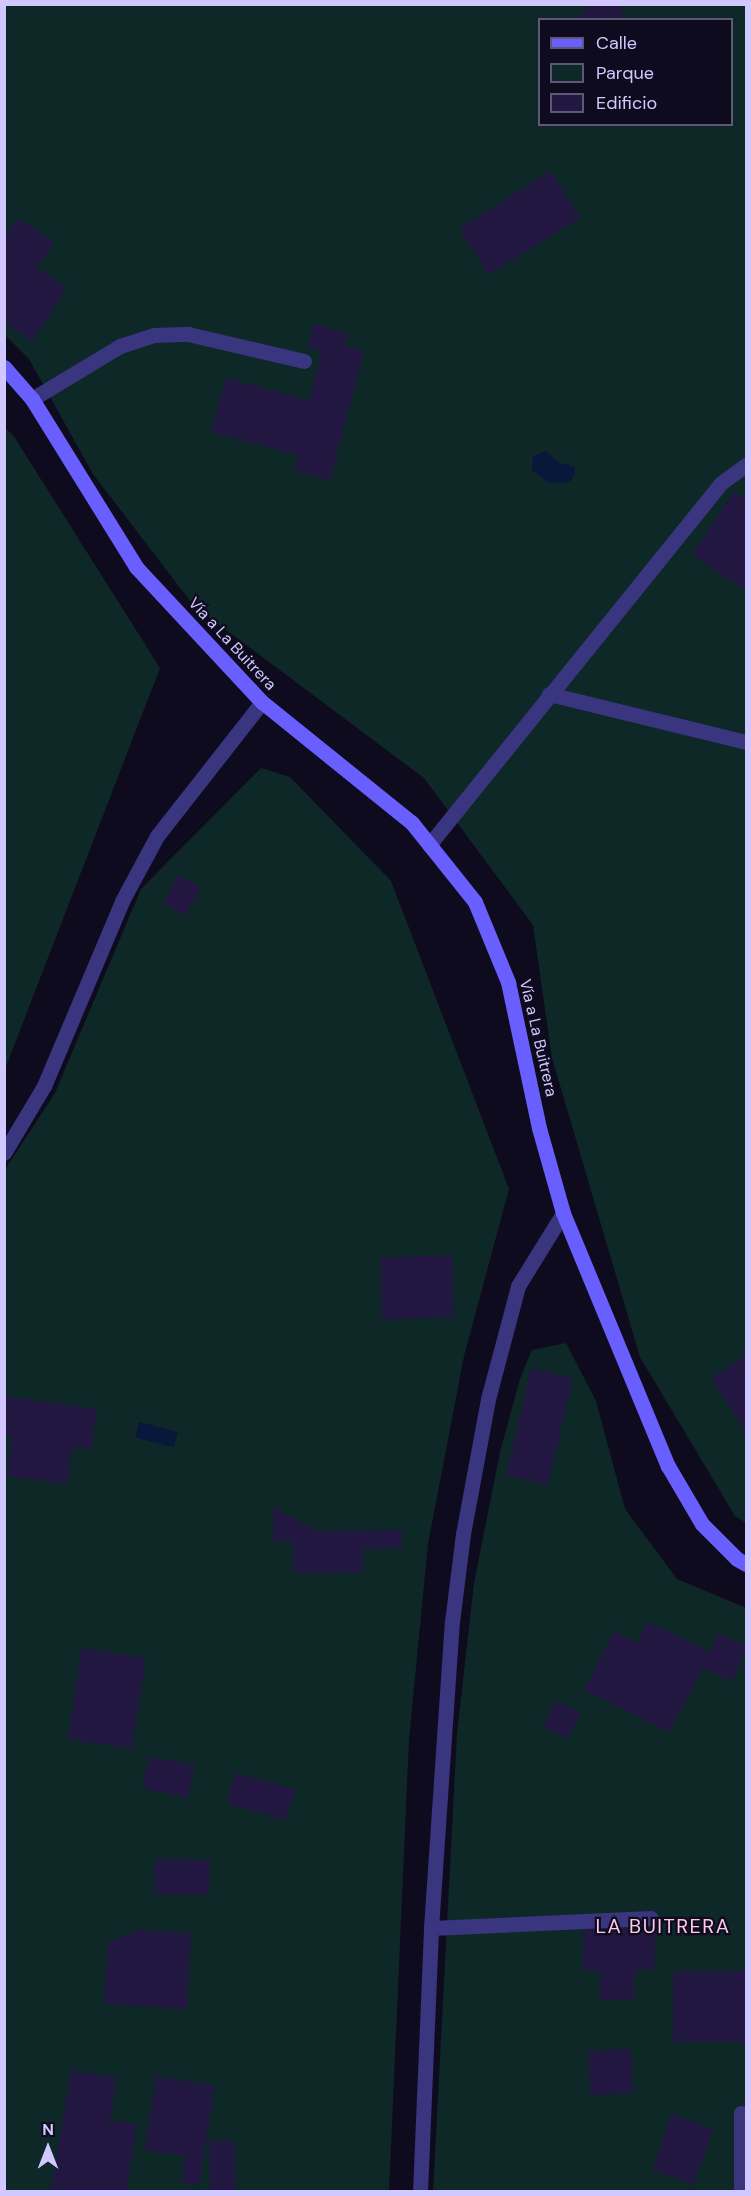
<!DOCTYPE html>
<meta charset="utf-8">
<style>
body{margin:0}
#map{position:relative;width:751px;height:2196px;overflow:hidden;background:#0f0b1e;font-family:"DM Sans",sans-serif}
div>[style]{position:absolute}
.green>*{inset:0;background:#0e2828}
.water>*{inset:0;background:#07183b;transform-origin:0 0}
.building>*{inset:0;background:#211740;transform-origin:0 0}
.lane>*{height:15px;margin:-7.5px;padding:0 7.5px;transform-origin:7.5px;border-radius:7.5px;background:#3a357f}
.street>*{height:15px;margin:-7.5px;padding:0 7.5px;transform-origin:7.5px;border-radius:7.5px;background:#3a357f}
.secondary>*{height:15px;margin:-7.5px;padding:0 7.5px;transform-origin:7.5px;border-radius:7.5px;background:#695fff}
span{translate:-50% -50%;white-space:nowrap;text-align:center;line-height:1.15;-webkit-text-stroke:4.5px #0f0b1e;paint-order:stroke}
.street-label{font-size:16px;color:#d1c8ff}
.quarter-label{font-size:20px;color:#ffcaea;letter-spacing:1.5px}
.frame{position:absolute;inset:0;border:6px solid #d1c8ff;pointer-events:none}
.legend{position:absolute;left:538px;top:18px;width:195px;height:108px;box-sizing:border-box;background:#0f0b1e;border:2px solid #5d5778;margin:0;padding:8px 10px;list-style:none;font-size:18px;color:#d1c8ff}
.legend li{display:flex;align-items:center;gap:12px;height:30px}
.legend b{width:30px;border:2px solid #5d5778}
.north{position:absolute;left:18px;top:2118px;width:60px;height:60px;-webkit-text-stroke:4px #0f0b1e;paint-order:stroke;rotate:0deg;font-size:16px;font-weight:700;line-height:24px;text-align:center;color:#d1c8ff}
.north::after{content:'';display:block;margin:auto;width:21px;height:27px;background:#d1c8ff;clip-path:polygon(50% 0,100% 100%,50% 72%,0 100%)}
</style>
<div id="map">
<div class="green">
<div style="clip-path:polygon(evenodd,4px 5px,746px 5px,746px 1523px,735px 1516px,640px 1357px,552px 1058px,533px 925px,424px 778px,194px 606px,93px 474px,29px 359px,5px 335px,4px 5px,540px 20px,732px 20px,732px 124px,540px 124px,540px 20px)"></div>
<div style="clip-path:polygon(5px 428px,13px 435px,160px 668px,5px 1069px)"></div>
<div style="clip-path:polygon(261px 768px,290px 777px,391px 881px,509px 1189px,464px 1356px,428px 1544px,409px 1739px,389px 2191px,5px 2191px,4px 1171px,55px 1093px,141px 889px)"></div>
<div style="clip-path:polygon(566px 1343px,596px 1401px,625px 1509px,677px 1579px,746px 1608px,746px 2191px,433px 2192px,457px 1734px,474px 1583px,500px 1452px,520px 1379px,532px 1350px)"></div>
</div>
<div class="water">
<div style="clip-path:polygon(546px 451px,560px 463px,575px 467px,575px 475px,569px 482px,549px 483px,532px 470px,533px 456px)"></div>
<div style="left:139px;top:1422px;width:40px;height:16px;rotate:14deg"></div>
</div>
<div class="building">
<div style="clip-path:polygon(593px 4px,617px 4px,624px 13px,615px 20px,573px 20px)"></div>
<div style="left:551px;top:171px;width:55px;height:108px;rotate:58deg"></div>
<div style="clip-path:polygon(18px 218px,54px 242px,37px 268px,67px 288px,32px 342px,4px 321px,4px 239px)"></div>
<div style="clip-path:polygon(313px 324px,348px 333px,345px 346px,364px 351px,330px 480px,294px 471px,298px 455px,211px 432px,226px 378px,309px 400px,322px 351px,307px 347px)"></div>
<div style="clip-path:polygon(734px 491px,746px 499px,746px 590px,692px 555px)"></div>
<div style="left:178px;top:875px;width:26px;height:32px;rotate:28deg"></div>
<div style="left:452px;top:1255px;width:62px;height:72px;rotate:88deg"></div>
<div style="clip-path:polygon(746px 1355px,746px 1432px,711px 1378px)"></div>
<div style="left:531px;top:1368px;width:43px;height:110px;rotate:13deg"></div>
<div style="clip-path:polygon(4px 1396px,97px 1409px,91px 1449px,72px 1447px,67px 1484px,7px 1476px,12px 1436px,4px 1435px)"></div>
<div style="clip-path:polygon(273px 1507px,317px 1531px,402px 1530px,402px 1548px,363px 1549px,363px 1572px,293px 1573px,293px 1541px,274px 1541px)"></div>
<div style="clip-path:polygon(648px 1622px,710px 1652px,718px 1633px,746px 1646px,733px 1681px,703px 1668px,669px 1732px,584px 1690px,614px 1631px,637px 1643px)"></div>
<div style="left:82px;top:1648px;width:65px;height:92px;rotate:9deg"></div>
<div style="left:557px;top:1700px;width:27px;height:30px;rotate:28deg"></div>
<div style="left:149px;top:1756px;width:47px;height:33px;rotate:12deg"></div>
<div style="left:235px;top:1773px;width:62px;height:32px;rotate:15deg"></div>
<div style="left:155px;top:1859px;width:55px;height:35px;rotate:1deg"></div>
<div style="clip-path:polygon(584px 1927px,656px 1930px,654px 1970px,635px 1970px,634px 2000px,599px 1999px,600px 1970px,582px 1970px)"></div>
<div style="clip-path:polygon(138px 1930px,191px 1933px,187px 2009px,104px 2004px,108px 1943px)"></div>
<div style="left:673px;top:1971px;width:73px;height:71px"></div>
<div style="left:631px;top:2049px;width:44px;height:43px;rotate:87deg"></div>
<div style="clip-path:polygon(71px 2070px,117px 2078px,110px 2120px,137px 2124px,126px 2192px,51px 2190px)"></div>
<div style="clip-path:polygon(156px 2076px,215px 2086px,199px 2185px,181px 2182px,185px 2156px,144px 2150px)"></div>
<div style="left:672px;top:2114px;width:44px;height:59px;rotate:20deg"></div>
<div style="left:210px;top:2141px;width:25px;height:51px"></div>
</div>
<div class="lane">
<div style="left:32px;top:399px;width:103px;rotate:-31.1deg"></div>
<div style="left:120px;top:346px;width:36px;rotate:-18deg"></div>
<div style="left:154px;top:335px;width:34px;rotate:-2deg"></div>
<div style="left:188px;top:334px;width:119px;rotate:13.1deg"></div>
<div style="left:549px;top:694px;width:203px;rotate:13.7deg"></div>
<div style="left:429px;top:845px;width:465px;rotate:-51.1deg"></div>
<div style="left:721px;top:483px;width:31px;rotate:-36deg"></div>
<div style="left:741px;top:2113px;width:79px;rotate:90deg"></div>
</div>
<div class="street">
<div style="left:4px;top:1153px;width:78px;rotate:-59.2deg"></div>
<div style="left:44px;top:1086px;width:201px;rotate:-67.1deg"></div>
<div style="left:122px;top:901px;width:74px;rotate:-61.7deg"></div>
<div style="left:157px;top:836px;width:170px;rotate:-51.9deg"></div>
<div style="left:431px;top:1928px;width:220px;rotate:-2.6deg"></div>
<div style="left:420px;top:2192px;width:264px;rotate:-87.6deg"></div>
<div style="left:431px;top:1928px;width:307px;rotate:-86.1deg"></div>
<div style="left:452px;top:1622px;width:89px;rotate:-82.9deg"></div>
<div style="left:463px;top:1534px;width:137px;rotate:-79.5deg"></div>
<div style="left:488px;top:1399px;width:117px;rotate:-75.1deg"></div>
<div style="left:518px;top:1286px;width:86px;rotate:-58.3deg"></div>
</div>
<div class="secondary">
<div style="left:4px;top:367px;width:43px;rotate:48.8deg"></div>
<div style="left:32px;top:399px;width:198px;rotate:58.2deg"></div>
<div style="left:136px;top:567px;width:185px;rotate:47deg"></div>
<div style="left:262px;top:702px;width:193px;rotate:38.9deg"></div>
<div style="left:412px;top:823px;width:101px;rotate:51.4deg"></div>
<div style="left:475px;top:902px;width:87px;rotate:67.6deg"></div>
<div style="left:508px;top:982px;width:149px;rotate:78deg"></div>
<div style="left:539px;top:1128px;width:88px;rotate:74.2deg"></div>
<div style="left:563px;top:1213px;width:274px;rotate:67.5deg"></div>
<div style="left:668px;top:1466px;width:67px;rotate:59.6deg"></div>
<div style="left:702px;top:1524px;width:49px;rotate:45deg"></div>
<div style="left:737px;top:1559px;width:10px;rotate:29deg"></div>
</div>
<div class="street-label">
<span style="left:232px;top:644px;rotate:47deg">Vía a La Buitrera</span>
<span style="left:538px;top:1038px;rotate:77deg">Vía a La Buitrera</span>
</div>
<div class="quarter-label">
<span style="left:663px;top:1926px">LA BUITRERA</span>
</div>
<div class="frame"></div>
<ul class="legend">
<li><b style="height:8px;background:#695fff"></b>Calle</li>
<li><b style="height:16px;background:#0e2828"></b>Parque</li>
<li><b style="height:16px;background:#211740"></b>Edificio</li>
</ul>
<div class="north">N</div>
</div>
